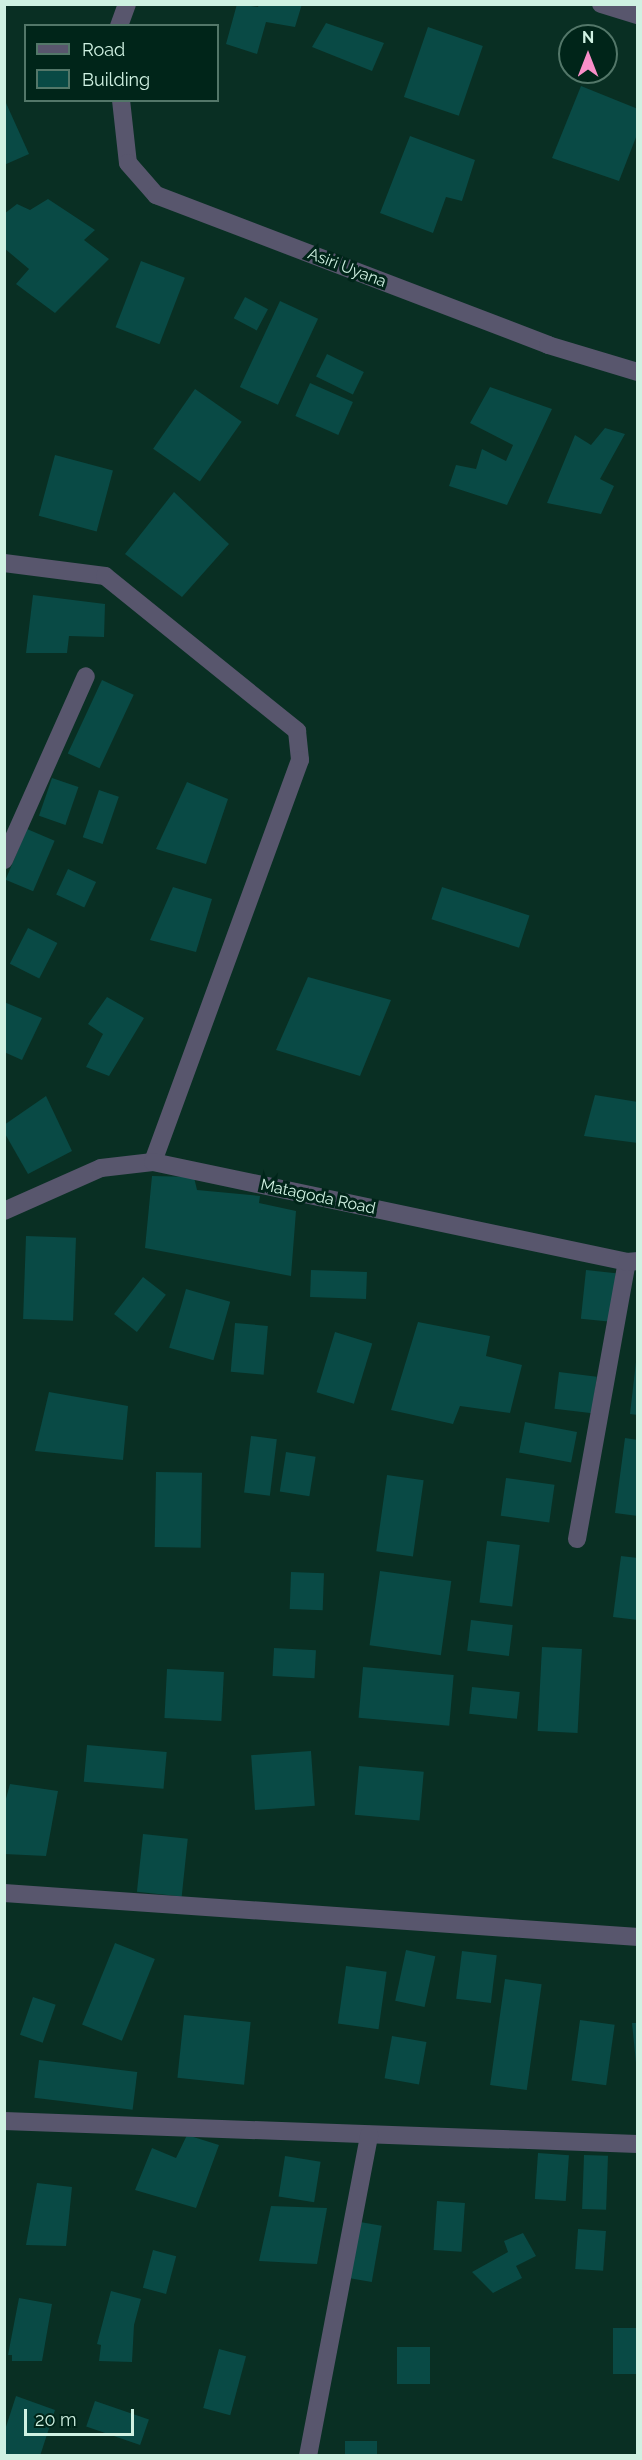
<!DOCTYPE html>
<style>
body{margin:0}
#map{position:relative;width:642px;height:2460px;overflow:hidden;background:#092f23;font-family:Raleway,sans-serif}
div>[style]{position:absolute}
.building>*{inset:0;background:#094a45;transform-origin:0 0}
.service>*{height:18px;margin:-9px;padding:0 9px;transform-origin:9px;border-radius:9px;background:#58566d}
.minor>*{height:18px;margin:-9px;padding:0 9px;transform-origin:9px;border-radius:9px;background:#58566d}
.tertiary>*{height:18px;margin:-9px;padding:0 9px;transform-origin:9px;border-radius:9px;background:#58566d}
span{translate:-50% -50%;white-space:nowrap;text-align:center;line-height:1.15;-webkit-text-stroke:6px #002519;paint-order:stroke}
.street-label{font-size:16px;color:#cff1e2}
.frame{position:absolute;inset:0;border:6px solid #cff1e2;pointer-events:none}
.legend{position:absolute;left:24px;top:24px;width:195px;height:78px;box-sizing:border-box;background:#002519;border:2px solid #537769;margin:0;padding:8px 10px;list-style:none;font-size:18px;color:#cff1e2}
.legend li{display:flex;align-items:center;gap:12px;height:30px}
.legend b{width:30px;border:2px solid #537769}
.north{position:absolute;left:558px;top:24px;width:60px;height:60px;box-sizing:border-box;background:#002519;border:2px solid #537769;border-radius:50%;rotate:0deg;font-size:16px;font-weight:700;line-height:24px;text-align:center;color:#cff1e2}
.north::after{content:'';display:block;margin:auto;width:21px;height:27px;background:#f98fc9;clip-path:polygon(50% 0,100% 100%,50% 72%,0 100%)}
.scale{position:absolute;left:24px;top:2409px;width:110px;height:27px;box-sizing:border-box;border:3px solid #cff1e2;border-top:0;padding-left:8px;font-size:18px;line-height:21px;white-space:nowrap;color:#cff1e2;-webkit-text-stroke:4px #002519;paint-order:stroke}
</style>
<div id="map">
<div class="building">
<div style="clip-path:polygon(237px 4px,258px 7px,259px 4px,302px 4px,295px 27px,266px 22px,257px 54px,226px 44px)"></div>
<div style="clip-path:polygon(326px 23px,384px 43px,372px 71px,312px 47px)"></div>
<div style="left:428px;top:27px;width:58px;height:74px;rotate:19deg"></div>
<div style="clip-path:polygon(581px 86px,638px 109px,638px 132px,619px 181px,552px 158px)"></div>
<div style="clip-path:polygon(6px 103px,29px 154px,4px 165px,4px 104px)"></div>
<div style="clip-path:polygon(410px 136px,475px 160px,462px 201px,446px 197px,433px 233px,380px 213px)"></div>
<div style="clip-path:polygon(48px 199px,95px 230px,84px 240px,109px 259px,55px 313px,16px 284px,29px 269px,4px 248px,4px 214px,17px 204px,30px 210px)"></div>
<div style="left:141px;top:261px;width:47px;height:71px;rotate:21deg"></div>
<div style="left:245px;top:297px;width:26px;height:24px;rotate:28deg"></div>
<div style="left:280px;top:301px;width:42px;height:95px;rotate:25deg"></div>
<div style="left:327px;top:354px;width:41px;height:25px;rotate:26deg"></div>
<div style="left:310px;top:383px;width:47px;height:36px;rotate:24deg"></div>
<div style="clip-path:polygon(490px 387px,552px 409px,507px 505px,449px 486px,456px 465px,476px 469px,482px 449px,506px 461px,513px 445px,470px 423px)"></div>
<div style="left:195px;top:389px;width:57px;height:73px;rotate:35deg"></div>
<div style="clip-path:polygon(605px 428px,625px 434px,600px 479px,614px 486px,601px 514px,547px 503px,575px 435px,591px 445px)"></div>
<div style="left:55px;top:455px;width:60px;height:63px;rotate:15deg"></div>
<div style="clip-path:polygon(174px 492px,229px 544px,182px 597px,125px 554px)"></div>
<div style="clip-path:polygon(33px 595px,105px 604px,104px 637px,69px 636px,67px 653px,26px 653px)"></div>
<div style="left:102px;top:680px;width:35px;height:81px;rotate:25deg"></div>
<div style="left:52px;top:778px;width:28px;height:40px;rotate:19deg"></div>
<div style="clip-path:polygon(187px 782px,228px 799px,206px 864px,156px 849px)"></div>
<div style="left:99px;top:790px;width:21px;height:50px;rotate:19deg"></div>
<div style="left:27px;top:829px;width:30px;height:55px;rotate:23deg"></div>
<div style="left:68px;top:869px;width:31px;height:28px;rotate:25deg"></div>
<div style="clip-path:polygon(173px 887px,212px 899px,196px 952px,150px 940px)"></div>
<div style="left:442px;top:887px;width:92px;height:34px;rotate:18deg"></div>
<div style="left:28px;top:928px;width:33px;height:40px;rotate:27deg"></div>
<div style="clip-path:polygon(308px 977px,391px 1000px,360px 1076px,276px 1050px)"></div>
<div style="clip-path:polygon(107px 997px,144px 1018px,109px 1076px,86px 1067px,103px 1034px,88px 1024px)"></div>
<div style="clip-path:polygon(4px 1002px,42px 1018px,22px 1060px,4px 1052px)"></div>
<div style="clip-path:polygon(595px 1095px,638px 1102px,638px 1143px,584px 1136px)"></div>
<div style="clip-path:polygon(46px 1096px,72px 1151px,28px 1174px,4px 1132px,4px 1125px)"></div>
<div style="clip-path:polygon(152px 1176px,194px 1177px,197px 1190px,260px 1196px,259px 1203px,296px 1211px,291px 1276px,145px 1248px)"></div>
<div style="left:26px;top:1236px;width:50px;height:83px;rotate:2deg"></div>
<div style="left:311px;top:1270px;width:56px;height:27px;rotate:2deg"></div>
<div style="left:586px;top:1270px;width:30px;height:49px;rotate:6deg"></div>
<div style="left:143px;top:1277px;width:29px;height:47px;rotate:38deg"></div>
<div style="left:186px;top:1289px;width:46px;height:61px;rotate:16deg"></div>
<div style="clip-path:polygon(418px 1322px,490px 1336px,486px 1356px,522px 1365px,510px 1413px,460px 1406px,453px 1424px,391px 1410px)"></div>
<div style="left:235px;top:1323px;width:33px;height:49px;rotate:5deg"></div>
<div style="left:335px;top:1332px;width:39px;height:63px;rotate:17deg"></div>
<div style="clip-path:polygon(636px 1362px,638px 1362px,638px 1415px,630px 1414px)"></div>
<div style="left:559px;top:1372px;width:38px;height:37px;rotate:7deg"></div>
<div style="clip-path:polygon(49px 1392px,128px 1406px,123px 1460px,35px 1451px)"></div>
<div style="left:525px;top:1422px;width:53px;height:31px;rotate:11deg"></div>
<div style="left:251px;top:1436px;width:26px;height:57px;rotate:7deg"></div>
<div style="clip-path:polygon(625px 1438px,638px 1440px,638px 1516px,615px 1513px)"></div>
<div style="left:286px;top:1452px;width:30px;height:40px;rotate:9deg"></div>
<div style="left:156px;top:1472px;width:46px;height:75px;rotate:1deg"></div>
<div style="left:387px;top:1475px;width:37px;height:77px;rotate:8deg"></div>
<div style="left:506px;top:1478px;width:49px;height:38px;rotate:8deg"></div>
<div style="left:487px;top:1541px;width:33px;height:62px;rotate:7deg"></div>
<div style="clip-path:polygon(621px 1556px,638px 1558px,638px 1620px,613px 1617px)"></div>
<div style="left:380px;top:1571px;width:72px;height:75px;rotate:8deg"></div>
<div style="left:291px;top:1572px;width:33px;height:37px;rotate:2deg"></div>
<div style="left:471px;top:1620px;width:42px;height:31px;rotate:7deg"></div>
<div style="left:542px;top:1647px;width:40px;height:84px;rotate:3deg"></div>
<div style="left:274px;top:1648px;width:42px;height:28px;rotate:3deg"></div>
<div style="left:363px;top:1667px;width:91px;height:51px;rotate:5deg"></div>
<div style="left:167px;top:1669px;width:57px;height:49px;rotate:3deg"></div>
<div style="left:472px;top:1687px;width:48px;height:27px;rotate:6deg"></div>
<div style="left:87px;top:1745px;width:80px;height:37px;rotate:5deg"></div>
<div style="left:311px;top:1751px;width:55px;height:60px;rotate:86deg"></div>
<div style="left:359px;top:1766px;width:65px;height:49px;rotate:5deg"></div>
<div style="clip-path:polygon(10px 1784px,58px 1791px,46px 1856px,4px 1854px,4px 1806px)"></div>
<div style="left:143px;top:1834px;width:45px;height:58px;rotate:6deg"></div>
<div style="left:115px;top:1943px;width:43px;height:88px;rotate:22deg"></div>
<div style="left:406px;top:1950px;width:30px;height:52px;rotate:12deg"></div>
<div style="left:462px;top:1951px;width:35px;height:48px;rotate:7deg"></div>
<div style="left:346px;top:1966px;width:41px;height:58px;rotate:8deg"></div>
<div style="left:505px;top:1979px;width:37px;height:107px;rotate:8deg"></div>
<div style="left:33px;top:1997px;width:24px;height:40px;rotate:19deg"></div>
<div style="left:184px;top:2015px;width:67px;height:63px;rotate:6deg"></div>
<div style="left:580px;top:2020px;width:35px;height:61px;rotate:8deg"></div>
<div style="clip-path:polygon(632px 2023px,638px 2023px,638px 2063px,636px 2063px)"></div>
<div style="left:392px;top:2036px;width:35px;height:43px;rotate:10deg"></div>
<div style="left:39px;top:2060px;width:99px;height:38px;rotate:7deg"></div>
<div style="clip-path:polygon(187px 2135px,219px 2145px,196px 2208px,135px 2190px,152px 2148px,176px 2158px)"></div>
<div style="left:538px;top:2153px;width:31px;height:46px;rotate:4deg"></div>
<div style="left:584px;top:2155px;width:24px;height:54px;rotate:2deg"></div>
<div style="left:285px;top:2156px;width:36px;height:41px;rotate:9deg"></div>
<div style="clip-path:polygon(37px 2183px,72px 2187px,66px 2246px,26px 2245px)"></div>
<div style="left:437px;top:2201px;width:28px;height:49px;rotate:4deg"></div>
<div style="clip-path:polygon(271px 2206px,327px 2208px,317px 2264px,259px 2261px)"></div>
<div style="left:360px;top:2222px;width:22px;height:57px;rotate:10deg"></div>
<div style="left:578px;top:2229px;width:28px;height:40px;rotate:4deg"></div>
<div style="clip-path:polygon(523px 2233px,536px 2256px,516px 2266px,522px 2278px,493px 2293px,472px 2272px,508px 2252px,504px 2241px)"></div>
<div style="left:153px;top:2250px;width:24px;height:39px;rotate:15deg"></div>
<div style="clip-path:polygon(111px 2291px,141px 2299px,134px 2325px,132px 2362px,99px 2361px,101px 2345px,97px 2344px)"></div>
<div style="clip-path:polygon(19px 2298px,52px 2304px,42px 2361px,12px 2361px,12px 2355px,8px 2355px)"></div>
<div style="left:613px;top:2328px;width:25px;height:46px"></div>
<div style="left:430px;top:2347px;width:37px;height:33px;rotate:90deg"></div>
<div style="left:219px;top:2349px;width:28px;height:61px;rotate:15deg"></div>
<div style="clip-path:polygon(16px 2396px,55px 2410px,40px 2456px,4px 2454px,4px 2433px)"></div>
<div style="left:95px;top:2401px;width:57px;height:27px;rotate:19deg"></div>
<div style="left:345px;top:2441px;width:32px;height:15px"></div>
</div>
<div class="service">
<div style="left:4px;top:860px;width:201px;rotate:-66deg"></div>
</div>
<div class="minor">
<div style="left:601px;top:4px;width:39px;rotate:17deg"></div>
<div style="left:119px;top:26px;width:23px;rotate:-70deg"></div>
<div style="left:121px;top:100px;width:63px;rotate:83.7deg"></div>
<div style="left:128px;top:163px;width:43px;rotate:48.8deg"></div>
<div style="left:156px;top:195px;width:420px;rotate:20.9deg"></div>
<div style="left:548px;top:345px;width:94px;rotate:16.7deg"></div>
<div style="left:4px;top:563px;width:102px;rotate:7.3deg"></div>
<div style="left:105px;top:576px;width:247px;rotate:38.9deg"></div>
<div style="left:297px;top:731px;width:29px;rotate:84deg"></div>
<div style="left:300px;top:760px;width:428px;rotate:110.1deg"></div>
<div style="left:577px;top:1539px;width:281px;rotate:-79.8deg"></div>
<div style="left:4px;top:1893px;width:636px;rotate:3.97deg"></div>
<div style="left:4px;top:2121px;width:634px;rotate:2.08deg"></div>
<div style="left:308px;top:2456px;width:327px;rotate:-79.2deg"></div>
</div>
<div class="tertiary">
<div style="left:4px;top:1211px;width:106px;rotate:-23.9deg"></div>
<div style="left:101px;top:1168px;width:52px;rotate:-6.6deg"></div>
<div style="left:153px;top:1162px;width:484px;rotate:11.9deg"></div>
<div style="left:627px;top:1262px;width:11px;rotate:-5deg"></div>
</div>
<div class="street-label">
<span style="left:347px;top:268px;rotate:21deg">Asiri Uyana</span>
<span style="left:318px;top:1197px;rotate:12deg">Matagoda Road</span>
</div>
<div class="frame"></div>
<ul class="legend">
<li><b style="height:8px;background:#58566d"></b>Road</li>
<li><b style="height:16px;background:#094a45"></b>Building</li>
</ul>
<div class="north">N</div>
<div class="scale">20 m</div>
</div>
